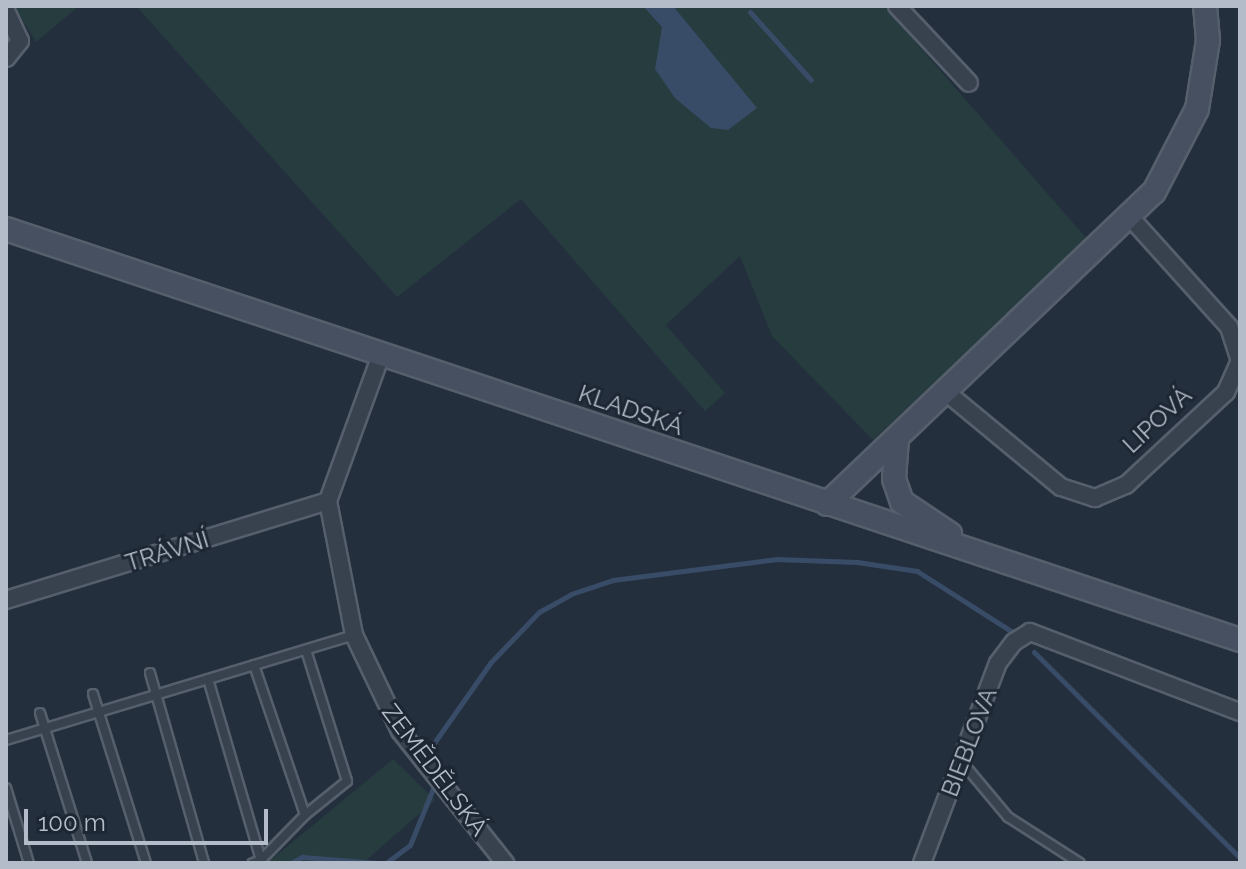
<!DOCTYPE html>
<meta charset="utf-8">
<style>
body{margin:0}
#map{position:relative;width:1246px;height:869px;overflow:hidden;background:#242f3e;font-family:Raleway,sans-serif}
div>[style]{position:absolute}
.green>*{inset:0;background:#263c3f}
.water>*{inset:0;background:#394c67}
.stream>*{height:5px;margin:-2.5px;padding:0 2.5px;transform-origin:2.5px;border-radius:2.5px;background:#394c67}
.roads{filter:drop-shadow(2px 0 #565f6c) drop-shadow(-2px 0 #565f6c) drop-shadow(0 2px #565f6c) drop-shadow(0 -2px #565f6c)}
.lane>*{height:8px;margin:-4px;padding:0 4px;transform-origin:4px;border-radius:4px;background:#38414e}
.street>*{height:16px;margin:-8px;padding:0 8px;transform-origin:8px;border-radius:8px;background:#38414e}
.secondary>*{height:22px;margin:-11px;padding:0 11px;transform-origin:11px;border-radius:11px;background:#465061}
span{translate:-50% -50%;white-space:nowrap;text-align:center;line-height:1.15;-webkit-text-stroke:6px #1d2633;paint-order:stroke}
.street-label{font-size:24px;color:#b4bcc9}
.frame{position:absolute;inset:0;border:8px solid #b4bcc9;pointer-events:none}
.scale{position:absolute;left:24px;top:809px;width:244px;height:36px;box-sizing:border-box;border:4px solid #b4bcc9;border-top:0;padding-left:10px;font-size:24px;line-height:28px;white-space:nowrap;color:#b4bcc9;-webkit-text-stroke:6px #1d2633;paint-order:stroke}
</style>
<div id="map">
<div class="green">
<div style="clip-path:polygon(14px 6px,79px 6px,36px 42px)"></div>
<div style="clip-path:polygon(136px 6px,884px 6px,1087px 239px,873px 440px,772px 336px,740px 256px,666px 325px,725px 393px,705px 411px,521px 199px,397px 297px)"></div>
<div style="clip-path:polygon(393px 759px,435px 800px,363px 863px,267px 863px)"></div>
</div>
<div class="water">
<div style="clip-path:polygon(643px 6px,673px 6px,757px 108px,728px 130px,711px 128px,675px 98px,655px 69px,662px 27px)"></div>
</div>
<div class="stream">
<div style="left:750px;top:12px;width:91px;rotate:48.1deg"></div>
<div style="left:1034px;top:652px;width:291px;rotate:45deg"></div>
<div style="left:434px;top:743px;width:99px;rotate:-54.9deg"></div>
<div style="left:491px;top:662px;width:69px;rotate:-46.2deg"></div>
<div style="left:539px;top:612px;width:37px;rotate:-29deg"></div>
<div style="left:571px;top:594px;width:44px;rotate:-18.4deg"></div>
<div style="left:613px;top:580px;width:164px;rotate:-7.3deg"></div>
<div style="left:776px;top:559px;width:81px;rotate:2.1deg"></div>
<div style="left:857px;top:562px;width:61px;rotate:8.5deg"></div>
<div style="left:917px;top:571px;width:115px;rotate:32.6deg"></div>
<div style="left:291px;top:863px;width:13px;rotate:-29deg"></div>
<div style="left:302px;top:857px;width:76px;rotate:4.5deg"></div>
<div style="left:386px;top:863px;width:30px;rotate:-37deg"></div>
<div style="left:410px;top:845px;width:64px;rotate:-67.9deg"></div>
</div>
<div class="roads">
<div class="lane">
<div style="left:254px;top:665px;width:158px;rotate:71.2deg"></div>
<div style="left:305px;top:815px;width:63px;rotate:134.4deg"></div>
<div style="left:150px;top:673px;width:198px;rotate:74.1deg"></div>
<div style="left:208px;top:679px;width:189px;rotate:73.7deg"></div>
<div style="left:261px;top:860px;width:9px;rotate:159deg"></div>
<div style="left:93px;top:694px;width:177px;rotate:72.6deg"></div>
<div style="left:40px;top:713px;width:157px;rotate:72.6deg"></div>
<div style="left:6px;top:740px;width:363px;rotate:-16.8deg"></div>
<div style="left:962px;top:762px;width:72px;rotate:50.1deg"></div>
<div style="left:1008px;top:817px;width:85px;rotate:32.6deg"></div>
<div style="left:6px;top:788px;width:78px;rotate:73deg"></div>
<div style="left:305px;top:815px;width:54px;rotate:-39deg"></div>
<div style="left:347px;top:781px;width:137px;rotate:-107.4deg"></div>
</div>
<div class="street">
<div style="left:897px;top:6px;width:105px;rotate:46.9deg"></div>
<div style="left:6px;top:11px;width:33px;rotate:65deg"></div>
<div style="left:20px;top:41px;width:22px;rotate:129deg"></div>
<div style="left:381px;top:355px;width:155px;rotate:110deg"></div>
<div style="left:328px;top:501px;width:136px;rotate:79deg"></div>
<div style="left:354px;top:635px;width:106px;rotate:64.4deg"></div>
<div style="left:400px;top:731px;width:169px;rotate:51.5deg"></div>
<div style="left:946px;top:392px;width:149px;rotate:39.6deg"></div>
<div style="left:1061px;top:487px;width:36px;rotate:18deg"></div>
<div style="left:1095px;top:498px;width:34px;rotate:-23deg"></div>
<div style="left:1126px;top:485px;width:137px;rotate:-42.9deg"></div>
<div style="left:1226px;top:392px;width:34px;rotate:-66deg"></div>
<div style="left:1240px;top:361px;width:36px;rotate:-108deg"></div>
<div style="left:1229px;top:327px;width:147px;rotate:-132deg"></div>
<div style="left:6px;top:600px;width:337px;rotate:-17.1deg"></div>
<div style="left:922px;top:863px;width:214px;rotate:-69.2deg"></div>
<div style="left:998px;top:663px;width:26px;rotate:-53deg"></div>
<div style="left:1014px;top:642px;width:19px;rotate:-32deg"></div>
<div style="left:1030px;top:632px;width:225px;rotate:20.9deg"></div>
</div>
<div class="secondary">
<div style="left:6px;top:229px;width:1301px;rotate:18.42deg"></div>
<div style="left:897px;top:439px;width:40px;rotate:94.3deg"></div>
<div style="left:894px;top:479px;width:24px;rotate:71deg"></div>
<div style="left:902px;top:502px;width:58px;rotate:33.7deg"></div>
<div style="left:827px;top:504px;width:452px;rotate:-43.7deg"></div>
<div style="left:1154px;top:192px;width:93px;rotate:-62.6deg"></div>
<div style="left:1197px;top:109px;width:70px;rotate:-80.9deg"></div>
<div style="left:1208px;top:40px;width:34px;rotate:-95deg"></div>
</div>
</div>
<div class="street-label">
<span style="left:631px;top:410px;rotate:19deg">KLADSKÁ</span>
<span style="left:1157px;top:420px;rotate:-43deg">LIPOVÁ</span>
<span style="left:167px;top:551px;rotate:-17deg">TRÁVNÍ</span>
<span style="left:969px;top:742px;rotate:-69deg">BIEBLOVA</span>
<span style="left:435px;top:770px;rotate:53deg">ZEMĚDĚLSKÁ</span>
</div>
<div class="frame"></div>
<div class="scale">100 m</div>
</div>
